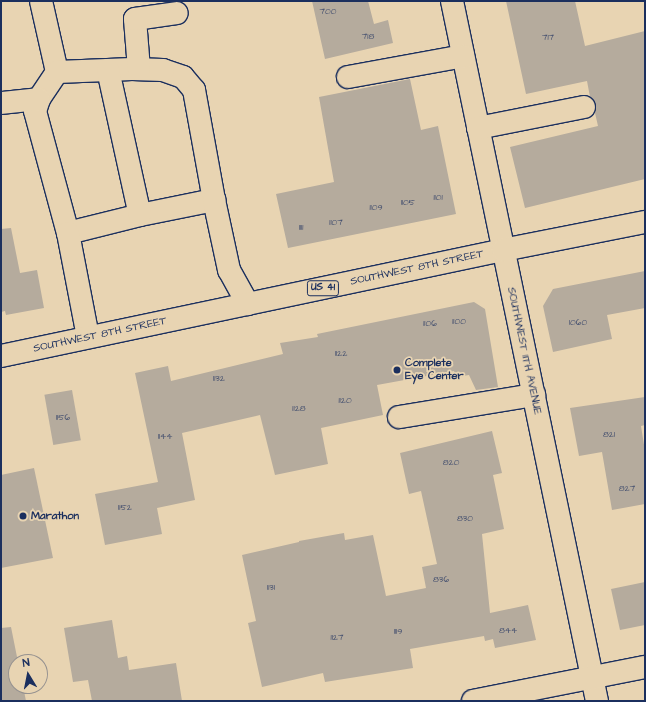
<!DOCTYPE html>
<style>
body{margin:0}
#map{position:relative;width:646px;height:702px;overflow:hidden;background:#e8d4b2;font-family:"Architects Daughter",sans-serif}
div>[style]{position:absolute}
.building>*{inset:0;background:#b5ab9d;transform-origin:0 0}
.roads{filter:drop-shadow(1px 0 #1b2f5e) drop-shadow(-1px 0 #1b2f5e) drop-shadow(0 1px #1b2f5e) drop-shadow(0 -1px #1b2f5e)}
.minor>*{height:22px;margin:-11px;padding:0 11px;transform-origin:11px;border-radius:11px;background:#e8d4b2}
.major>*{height:22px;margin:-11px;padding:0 11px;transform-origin:11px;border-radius:11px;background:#e8d4b2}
.dots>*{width:11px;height:11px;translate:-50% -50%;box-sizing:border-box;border:2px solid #e8d4b2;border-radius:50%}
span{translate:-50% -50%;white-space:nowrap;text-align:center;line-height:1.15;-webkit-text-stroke:3.5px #e8d4b2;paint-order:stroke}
.number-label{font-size:9px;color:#424e6e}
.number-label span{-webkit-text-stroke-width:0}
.shield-label span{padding:1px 3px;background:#e8d4b2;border:1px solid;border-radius:3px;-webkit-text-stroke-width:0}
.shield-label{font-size:10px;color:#1b2f5e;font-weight:700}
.street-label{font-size:11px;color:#1b2f5e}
.poi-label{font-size:11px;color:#1b2f5e;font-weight:700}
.left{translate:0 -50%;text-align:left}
.frame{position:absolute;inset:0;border:2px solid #1b2f5e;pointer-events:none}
.north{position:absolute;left:8px;top:654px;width:40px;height:40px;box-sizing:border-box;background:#e8d4b2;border:1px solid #969290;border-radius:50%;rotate:350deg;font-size:11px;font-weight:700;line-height:16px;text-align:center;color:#1b2f5e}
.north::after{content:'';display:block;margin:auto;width:14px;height:18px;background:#1b2f5e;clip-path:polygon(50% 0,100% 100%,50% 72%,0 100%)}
</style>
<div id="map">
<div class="building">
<div style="clip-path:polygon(312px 1px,368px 1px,374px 24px,388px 20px,393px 43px,325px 59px)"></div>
<div style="clip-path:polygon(506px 1px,575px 1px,585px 46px,645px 31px,645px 179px,525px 208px,510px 147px,598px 126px,595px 113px,596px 105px,590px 97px,587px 81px,526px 94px)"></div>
<div style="clip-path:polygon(410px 79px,421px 130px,438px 126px,456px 214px,288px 248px,276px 194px,334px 182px,319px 97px)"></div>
<div style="clip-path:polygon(11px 228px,20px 273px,37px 270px,44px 308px,6px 315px,5px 311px,1px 312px,1px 229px)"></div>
<div style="clip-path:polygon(645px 271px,645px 308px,607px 315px,612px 339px,553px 352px,543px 306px,553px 289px)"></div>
<div style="clip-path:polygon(474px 302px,485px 309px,498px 387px,476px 390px,469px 375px,456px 377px,454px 371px,377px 385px,383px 415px,321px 428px,328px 464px,275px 475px,260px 415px,182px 433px,195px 500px,157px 508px,162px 534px,105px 545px,95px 494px,158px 482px,135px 373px,168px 366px,171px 381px,283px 354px,280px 343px,318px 337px,317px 334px)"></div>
<div style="left:72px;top:390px;width:51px;height:28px;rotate:80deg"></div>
<div style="clip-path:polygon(645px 397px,645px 425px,641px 426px,645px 451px,645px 504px,612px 510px,602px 452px,579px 456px,570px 408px)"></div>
<div style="clip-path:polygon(492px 431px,502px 473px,493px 475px,504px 529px,482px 534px,490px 613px,528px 605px,536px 640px,495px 648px,493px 639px,485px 641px,484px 636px,410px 649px,413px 668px,325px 682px,323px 673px,262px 687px,248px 623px,256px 621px,242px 555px,299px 542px,299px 541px,344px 533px,345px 540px,373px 535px,386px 596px,426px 588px,422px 567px,437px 564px,421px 491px,409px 494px,400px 453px)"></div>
<div style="clip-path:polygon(34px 468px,53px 558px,1px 568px,1px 475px)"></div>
<div style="clip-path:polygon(645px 582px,645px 625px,620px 630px,611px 589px)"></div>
<div style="clip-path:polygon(112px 620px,118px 658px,127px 656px,129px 670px,176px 663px,182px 701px,92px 701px,88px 680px,73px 682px,64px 628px)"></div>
<div style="clip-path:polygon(11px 627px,18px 662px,16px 662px,16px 686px,23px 686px,26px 701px,1px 701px,1px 628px)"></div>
</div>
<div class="roads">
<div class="minor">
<div style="left:41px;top:1px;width:73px;rotate:77.3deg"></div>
<div style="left:57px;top:72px;width:32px;rotate:124deg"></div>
<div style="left:39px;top:99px;width:13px;rotate:108deg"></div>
<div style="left:35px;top:111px;width:126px;rotate:74.9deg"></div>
<div style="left:68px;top:233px;width:74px;rotate:-14deg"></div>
<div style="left:140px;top:215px;width:76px;rotate:-11.5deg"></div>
<div style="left:214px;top:200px;width:112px;rotate:-100.3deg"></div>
<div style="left:194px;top:90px;width:17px;rotate:-130deg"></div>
<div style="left:183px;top:77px;width:21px;rotate:-161deg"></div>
<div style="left:163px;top:70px;width:31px;rotate:-178deg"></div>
<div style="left:132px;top:69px;width:75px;rotate:177.7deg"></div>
<div style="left:452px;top:1px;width:715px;rotate:78.3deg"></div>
<div style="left:139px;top:69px;width:50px;rotate:-94.6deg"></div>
<div style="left:135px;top:19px;width:42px;rotate:-8.1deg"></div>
<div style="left:108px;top:70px;width:148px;rotate:77.6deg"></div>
<div style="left:348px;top:77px;width:117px;rotate:-10.3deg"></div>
<div style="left:1px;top:103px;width:38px;rotate:-6deg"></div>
<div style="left:478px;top:128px;width:108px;rotate:-11.2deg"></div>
<div style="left:214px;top:200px;width:72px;rotate:77.9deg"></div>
<div style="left:229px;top:270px;width:39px;rotate:61deg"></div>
<div style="left:68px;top:233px;width:106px;rotate:79.1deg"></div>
<div style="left:399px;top:417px;width:137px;rotate:-9.3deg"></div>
<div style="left:473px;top:701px;width:175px;rotate:-11.2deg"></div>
</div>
<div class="major">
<div style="left:1px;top:356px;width:513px;rotate:-11.92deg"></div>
<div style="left:503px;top:250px;width:145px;rotate:-11.2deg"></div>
</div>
</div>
<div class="dots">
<div style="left:397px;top:370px;background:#1b2f5e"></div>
<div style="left:23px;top:516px;background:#1b2f5e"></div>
</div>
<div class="number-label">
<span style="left:328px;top:12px">700</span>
<span style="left:368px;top:37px">718</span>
<span style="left:548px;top:38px">717</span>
<span style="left:438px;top:198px">1101</span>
<span style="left:408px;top:203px">1105</span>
<span style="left:376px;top:208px">1109</span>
<span style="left:336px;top:223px">1107</span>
<span style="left:301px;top:228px">1111</span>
<span style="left:459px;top:322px">1100</span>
<span style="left:578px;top:323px">1060</span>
<span style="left:430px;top:324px">1106</span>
<span style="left:341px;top:354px">1122</span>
<span style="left:219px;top:379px">1132</span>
<span style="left:345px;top:401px">1120</span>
<span style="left:299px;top:409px">1128</span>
<span style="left:63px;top:418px">1156</span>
<span style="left:609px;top:435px">821</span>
<span style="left:165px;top:437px">1144</span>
<span style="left:451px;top:463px">820</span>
<span style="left:627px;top:489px">827</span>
<span style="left:125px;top:508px">1152</span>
<span style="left:465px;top:519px">830</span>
<span style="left:441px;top:580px">836</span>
<span style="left:271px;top:588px">1131</span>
<span style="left:508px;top:631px">844</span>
<span style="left:398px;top:632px">1119</span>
<span style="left:337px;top:638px">1127</span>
</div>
<div class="shield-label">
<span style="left:323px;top:288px">US 41</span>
</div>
<div class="street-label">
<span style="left:417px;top:268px;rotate:-12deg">SOUTHWEST 8TH STREET</span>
<span style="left:100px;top:335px;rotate:-12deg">SOUTHWEST 8TH STREET</span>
<span style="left:524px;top:351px;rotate:78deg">SOUTHWEST 11TH AVENUE</span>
</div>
<div class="poi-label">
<span class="left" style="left:405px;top:370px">Complete<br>Eye Center</span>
<span class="left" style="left:31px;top:516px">Marathon</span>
</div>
<div class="frame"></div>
<div class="north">N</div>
</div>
